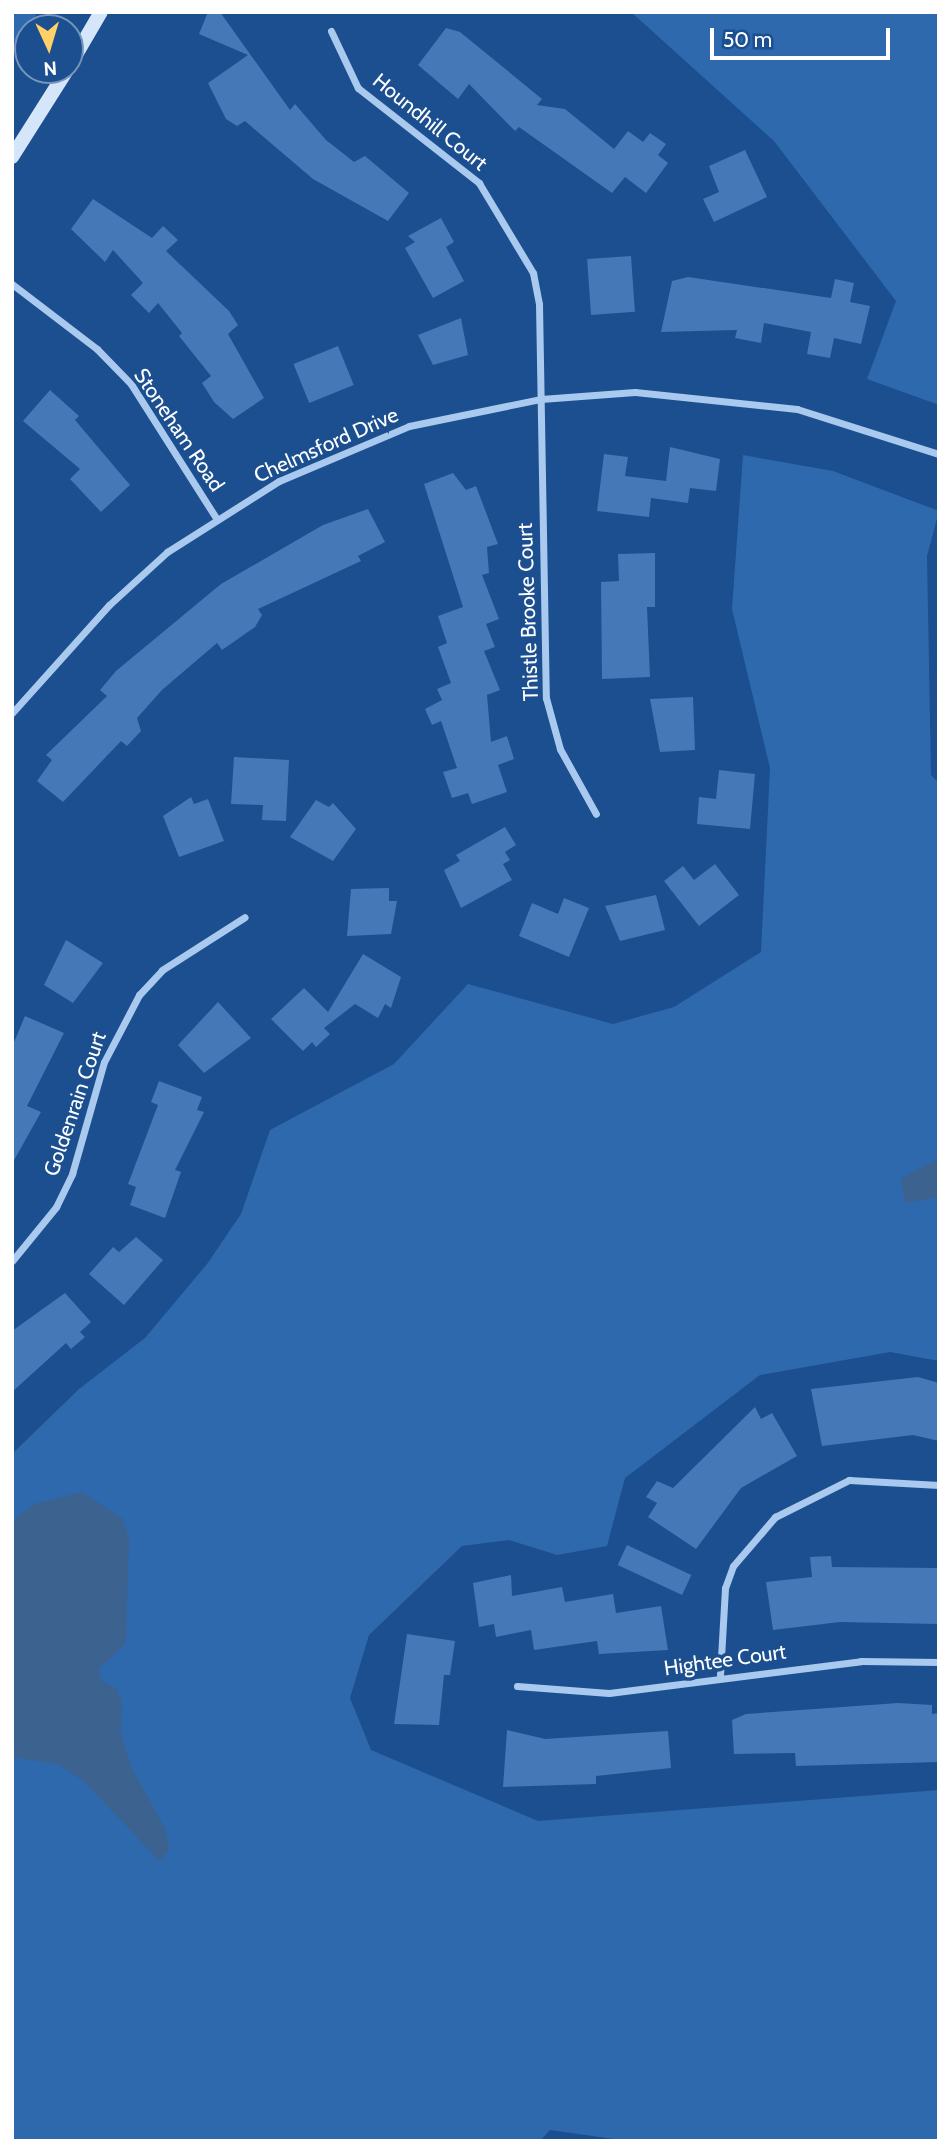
<!DOCTYPE html>
<style>
body{margin:0}
#map{position:relative;width:951px;height:2153px;overflow:hidden;background:#1b4f8f;font-family:Cabin,sans-serif}
div>[style]{position:absolute}
.green>*{inset:0;background:#2e69ad}
.water>*{inset:0;background:#3c6290}
.building>*{inset:0;background:#4478b7;transform-origin:0 0}
.street>*{height:7px;margin:-3.5px;padding:0 3.5px;transform-origin:3.5px;border-radius:3.5px;background:#a9c9ee}
.secondary>*{height:14px;margin:-7px;padding:0 7px;transform-origin:7px;border-radius:7px;background:#d6e6fa}
span{translate:-50% -50%;white-space:nowrap;text-align:center;line-height:1.15;-webkit-text-stroke:7px #1b4f8f;paint-order:stroke}
.street-label{font-size:21px;color:#fff}
.frame{position:absolute;inset:0;border:14px solid #fff;pointer-events:none}
.north{position:absolute;left:14px;top:14px;width:70px;height:70px;box-sizing:border-box;background:#1b4f8f;border:2px solid #7695bc;border-radius:50%;rotate:176deg;font-size:19px;font-weight:700;line-height:28px;text-align:center;color:#fff}
.north::after{content:'';display:block;margin:auto;width:24px;height:32px;background:#ffd166;clip-path:polygon(50% 0,100% 100%,50% 72%,0 100%)}
.scale{position:absolute;left:710px;top:28px;width:180px;height:32px;box-sizing:border-box;border:4px solid #fff;border-top:0;padding-left:9px;font-size:21px;line-height:24px;white-space:nowrap;color:#fff;-webkit-text-stroke:5px #1b4f8f;paint-order:stroke}
</style>
<div id="map">
<div class="green">
<div style="clip-path:polygon(12px 12px,38px 12px,12px 56px)"></div>
<div style="clip-path:polygon(631px 12px,939px 12px,939px 405px,867px 379px,896px 301px,774px 141px)"></div>
<div style="clip-path:polygon(743px 455px,833px 471px,939px 511px,927px 556px,931px 775px,939px 783px,939px 1361px,890px 1352px,760px 1375px,625px 1478px,607px 1546px,557px 1555px,509px 1540px,462px 1546px,369px 1635px,350px 1698px,371px 1750px,538px 1821px,939px 1790px,939px 2141px,628px 2141px,550px 2130px,540px 2141px,12px 2141px,12px 1454px,79px 1389px,145px 1338px,207px 1264px,241px 1214px,270px 1130px,394px 1064px,468px 984px,613px 1024px,674px 1007px,761px 952px,770px 768px,732px 609px)"></div>
</div>
<div class="water">
<div style="clip-path:polygon(939px 1159px,939px 1197px,905px 1203px,901px 1178px)"></div>
<div style="clip-path:polygon(82px 1492px,122px 1518px,129px 1537px,126px 1643px,99px 1669px,101px 1681px,116px 1688px,122px 1702px,121px 1734px,132px 1769px,166px 1830px,169px 1849px,160px 1861px,82px 1780px,57px 1764px,12px 1757px,12px 1521px,34px 1504px)"></div>
</div>
<div class="building">
<div style="clip-path:polygon(208px 12px,220px 12px,290px 110px,295px 104px,326px 140px,354px 162px,365px 156px,409px 193px,388px 221px,313px 179px,245px 121px,237px 126px,226px 119px,208px 83px,248px 55px,199px 34px)"></div>
<div style="clip-path:polygon(446px 28px,460px 32px,542px 99px,537px 105px,565px 109px,614px 149px,628px 131px,643px 142px,650px 133px,666px 144px,658px 155px,668px 163px,646px 193px,625px 177px,612px 193px,519px 127px,515px 131px,469px 84px,458px 99px,418px 65px)"></div>
<div style="clip-path:polygon(745px 150px,767px 197px,714px 222px,703px 199px,719px 192px,709px 166px)"></div>
<div style="clip-path:polygon(93px 199px,152px 238px,163px 226px,178px 240px,166px 251px,229px 311px,238px 325px,228px 334px,264px 398px,233px 419px,214px 402px,202px 383px,211px 376px,179px 336px,182px 333px,158px 303px,149px 313px,131px 295px,143px 283px,113px 250px,105px 262px,71px 229px)"></div>
<div style="clip-path:polygon(441px 218px,454px 242px,446px 247px,464px 281px,433px 298px,405px 248px,415px 242px,408px 236px)"></div>
<div style="left:631px;top:256px;width:56px;height:44px;rotate:86deg"></div>
<div style="clip-path:polygon(688px 277px,831px 298px,835px 279px,854px 283px,850px 302px,870px 306px,861px 344px,834px 338px,830px 358px,807px 354px,811px 332px,764px 323px,761px 343px,735px 338px,737px 330px,661px 332px,672px 281px)"></div>
<div style="clip-path:polygon(461px 318px,468px 355px,433px 365px,418px 335px)"></div>
<div style="left:338px;top:346px;width:42px;height:48px;rotate:68deg"></div>
<div style="clip-path:polygon(50px 390px,79px 416px,75px 420px,130px 485px,101px 512px,70px 479px,80px 469px,23px 421px)"></div>
<div style="clip-path:polygon(670px 447px,720px 459px,716px 491px,690px 488px,688px 503px,651px 498px,649px 517px,597px 511px,604px 454px,628px 457px,625px 476px,666px 481px)"></div>
<div style="clip-path:polygon(453px 473px,466px 490px,476px 486px,498px 544px,487px 547px,489px 573px,482px 575px,499px 619px,486px 624px,495px 647px,484px 651px,500px 690px,487px 695px,491px 742px,507px 736px,514px 759px,498px 765px,507px 792px,472px 804px,468px 793px,452px 798px,443px 772px,457px 768px,441px 721px,432px 725px,425px 709px,442px 700px,437px 689px,451px 683px,438px 647px,447px 643px,438px 616px,463px 607px,424px 484px)"></div>
<div style="clip-path:polygon(368px 509px,385px 542px,358px 556px,361px 561px,258px 609px,262px 615px,255px 627px,222px 650px,217px 643px,162px 690px,137px 718px,141px 731px,127px 746px,121px 741px,63px 802px,37px 781px,52px 760px,46px 755px,107px 696px,100px 690px,116px 671px,221px 584px,323px 525px)"></div>
<div style="clip-path:polygon(655px 553px,655px 607px,647px 607px,650px 677px,602px 679px,601px 582px,619px 581px,618px 554px)"></div>
<div style="clip-path:polygon(693px 697px,695px 750px,660px 752px,650px 699px)"></div>
<div style="clip-path:polygon(234px 757px,289px 760px,286px 821px,262px 820px,263px 805px,231px 804px)"></div>
<div style="clip-path:polygon(719px 770px,755px 774px,750px 829px,697px 824px,699px 797px,716px 799px)"></div>
<div style="clip-path:polygon(191px 797px,194px 804px,208px 799px,224px 841px,179px 857px,163px 816px)"></div>
<div style="clip-path:polygon(316px 800px,329px 807px,333px 803px,356px 829px,333px 861px,290px 837px)"></div>
<div style="clip-path:polygon(505px 827px,516px 845px,505px 852px,510px 860px,503px 864px,512px 880px,461px 908px,444px 870px,460px 861px,456px 855px)"></div>
<div style="clip-path:polygon(715px 864px,739px 895px,699px 926px,664px 881px,683px 866px,694px 880px)"></div>
<div style="clip-path:polygon(389px 888px,389px 901px,397px 901px,391px 934px,347px 936px,351px 889px)"></div>
<div style="clip-path:polygon(656px 895px,665px 930px,620px 941px,605px 906px)"></div>
<div style="clip-path:polygon(564px 898px,589px 908px,569px 957px,519px 936px,532px 903px,558px 914px)"></div>
<div style="clip-path:polygon(66px 940px,103px 963px,73px 1003px,44px 985px)"></div>
<div style="clip-path:polygon(363px 954px,401px 977px,391px 1008px,385px 1004px,378px 1018px,355px 1004px,324px 1028px,330px 1034px,316px 1047px,312px 1042px,303px 1051px,271px 1019px,304px 988px,328px 1012px)"></div>
<div style="clip-path:polygon(218px 1002px,251px 1038px,204px 1073px,178px 1045px)"></div>
<div style="clip-path:polygon(25px 1016px,64px 1033px,27px 1106px,41px 1112px,12px 1164px,12px 1047px)"></div>
<div style="clip-path:polygon(159px 1081px,202px 1097px,197px 1110px,204px 1112px,175px 1170px,181px 1172px,165px 1218px,130px 1205px,136px 1187px,128px 1184px,158px 1105px,151px 1102px)"></div>
<div style="clip-path:polygon(136px 1237px,163px 1260px,124px 1305px,89px 1274px,113px 1247px,119px 1252px)"></div>
<div style="clip-path:polygon(65px 1293px,91px 1322px,80px 1332px,85px 1337px,71px 1349px,66px 1343px,12px 1392px,12px 1331px)"></div>
<div style="clip-path:polygon(918px 1377px,939px 1383px,939px 1441px,913px 1435px,822px 1446px,811px 1389px)"></div>
<div style="clip-path:polygon(755px 1407px,761px 1419px,772px 1413px,797px 1456px,741px 1488px,696px 1549px,648px 1517px,657px 1503px,646px 1497px,657px 1481px,673px 1488px)"></div>
<div style="left:627px;top:1545px;width:71px;height:22px;rotate:25deg"></div>
<div style="clip-path:polygon(831px 1556px,832px 1567px,939px 1568px,939px 1624px,840px 1622px,773px 1630px,766px 1582px,812px 1577px,810px 1557px)"></div>
<div style="clip-path:polygon(511px 1575px,512px 1596px,562px 1587px,565px 1602px,613px 1594px,616px 1613px,661px 1606px,668px 1650px,599px 1654px,597px 1641px,534px 1650px,531px 1630px,496px 1637px,494px 1624px,479px 1627px,473px 1583px)"></div>
<div style="clip-path:polygon(407px 1634px,455px 1641px,450px 1675px,444px 1675px,439px 1725px,394px 1724px)"></div>
<div style="clip-path:polygon(898px 1703px,932px 1705px,932px 1714px,939px 1713px,939px 1762px,796px 1766px,795px 1753px,734px 1754px,732px 1720px,746px 1714px)"></div>
<div style="clip-path:polygon(507px 1730px,545px 1739px,668px 1731px,671px 1768px,596px 1776px,596px 1784px,503px 1787px)"></div>
</div>
<div class="street">
<div style="left:331px;top:31px;width:63px;rotate:64.7deg"></div>
<div style="left:358px;top:88px;width:154px;rotate:38.1deg"></div>
<div style="left:479px;top:183px;width:105px;rotate:59deg"></div>
<div style="left:533px;top:273px;width:32px;rotate:79deg"></div>
<div style="left:539px;top:304px;width:394px;rotate:89deg"></div>
<div style="left:546px;top:698px;width:53px;rotate:74.6deg"></div>
<div style="left:560px;top:749px;width:74px;rotate:61deg"></div>
<div style="left:12px;top:284px;width:107px;rotate:37.4deg"></div>
<div style="left:97px;top:349px;width:49px;rotate:45.8deg"></div>
<div style="left:131px;top:384px;width:159px;rotate:57.6deg"></div>
<div style="left:12px;top:713px;width:145px;rotate:-48.1deg"></div>
<div style="left:109px;top:605px;width:79px;rotate:-42.4deg"></div>
<div style="left:167px;top:552px;width:133px;rotate:-32.4deg"></div>
<div style="left:279px;top:481px;width:141px;rotate:-22.9deg"></div>
<div style="left:409px;top:426px;width:135px;rotate:-11.6deg"></div>
<div style="left:541px;top:399px;width:94px;rotate:-4.3deg"></div>
<div style="left:635px;top:392px;width:163px;rotate:6deg"></div>
<div style="left:797px;top:409px;width:149px;rotate:17.6deg"></div>
<div style="left:12px;top:1261px;width:70px;rotate:-50.8deg"></div>
<div style="left:56px;top:1207px;width:37px;rotate:-64deg"></div>
<div style="left:72px;top:1174px;width:116px;rotate:-74.1deg"></div>
<div style="left:104px;top:1062px;width:76px;rotate:-62.4deg"></div>
<div style="left:139px;top:995px;width:34px;rotate:-47deg"></div>
<div style="left:162px;top:970px;width:98px;rotate:-32.6deg"></div>
<div style="left:720px;top:1675px;width:87px;rotate:-86.7deg"></div>
<div style="left:725px;top:1588px;width:23px;rotate:-70deg"></div>
<div style="left:733px;top:1566px;width:65px;rotate:-49.4deg"></div>
<div style="left:775px;top:1517px;width:83px;rotate:-26.6deg"></div>
<div style="left:849px;top:1480px;width:90px;rotate:3.2deg"></div>
<div style="left:517px;top:1686px;width:92px;rotate:4.4deg"></div>
<div style="left:609px;top:1693px;width:254px;rotate:-7.2deg"></div>
<div style="left:861px;top:1661px;width:78px;rotate:0.7deg"></div>
</div>
<div class="secondary">
<div style="left:70px;top:65px;width:61px;rotate:-59.7deg"></div>
<div style="left:12px;top:157px;width:103px;rotate:-57.7deg"></div>
</div>
<div class="street-label">
<span style="left:430px;top:122px;rotate:39deg">Houndhill Court</span>
<span style="left:179px;top:430px;rotate:56deg">Stoneham Road</span>
<span style="left:326px;top:445px;rotate:-24deg">Chelmsford Drive</span>
<span style="left:528px;top:612px;rotate:-92deg">Thistle Brooke Court</span>
<span style="left:75px;top:1104px;rotate:-71deg">Goldenrain Court</span>
<span style="left:725px;top:1660px;rotate:-8deg">Hightee Court</span>
</div>
<div class="frame"></div>
<div class="north">N</div>
<div class="scale">50 m</div>
</div>
